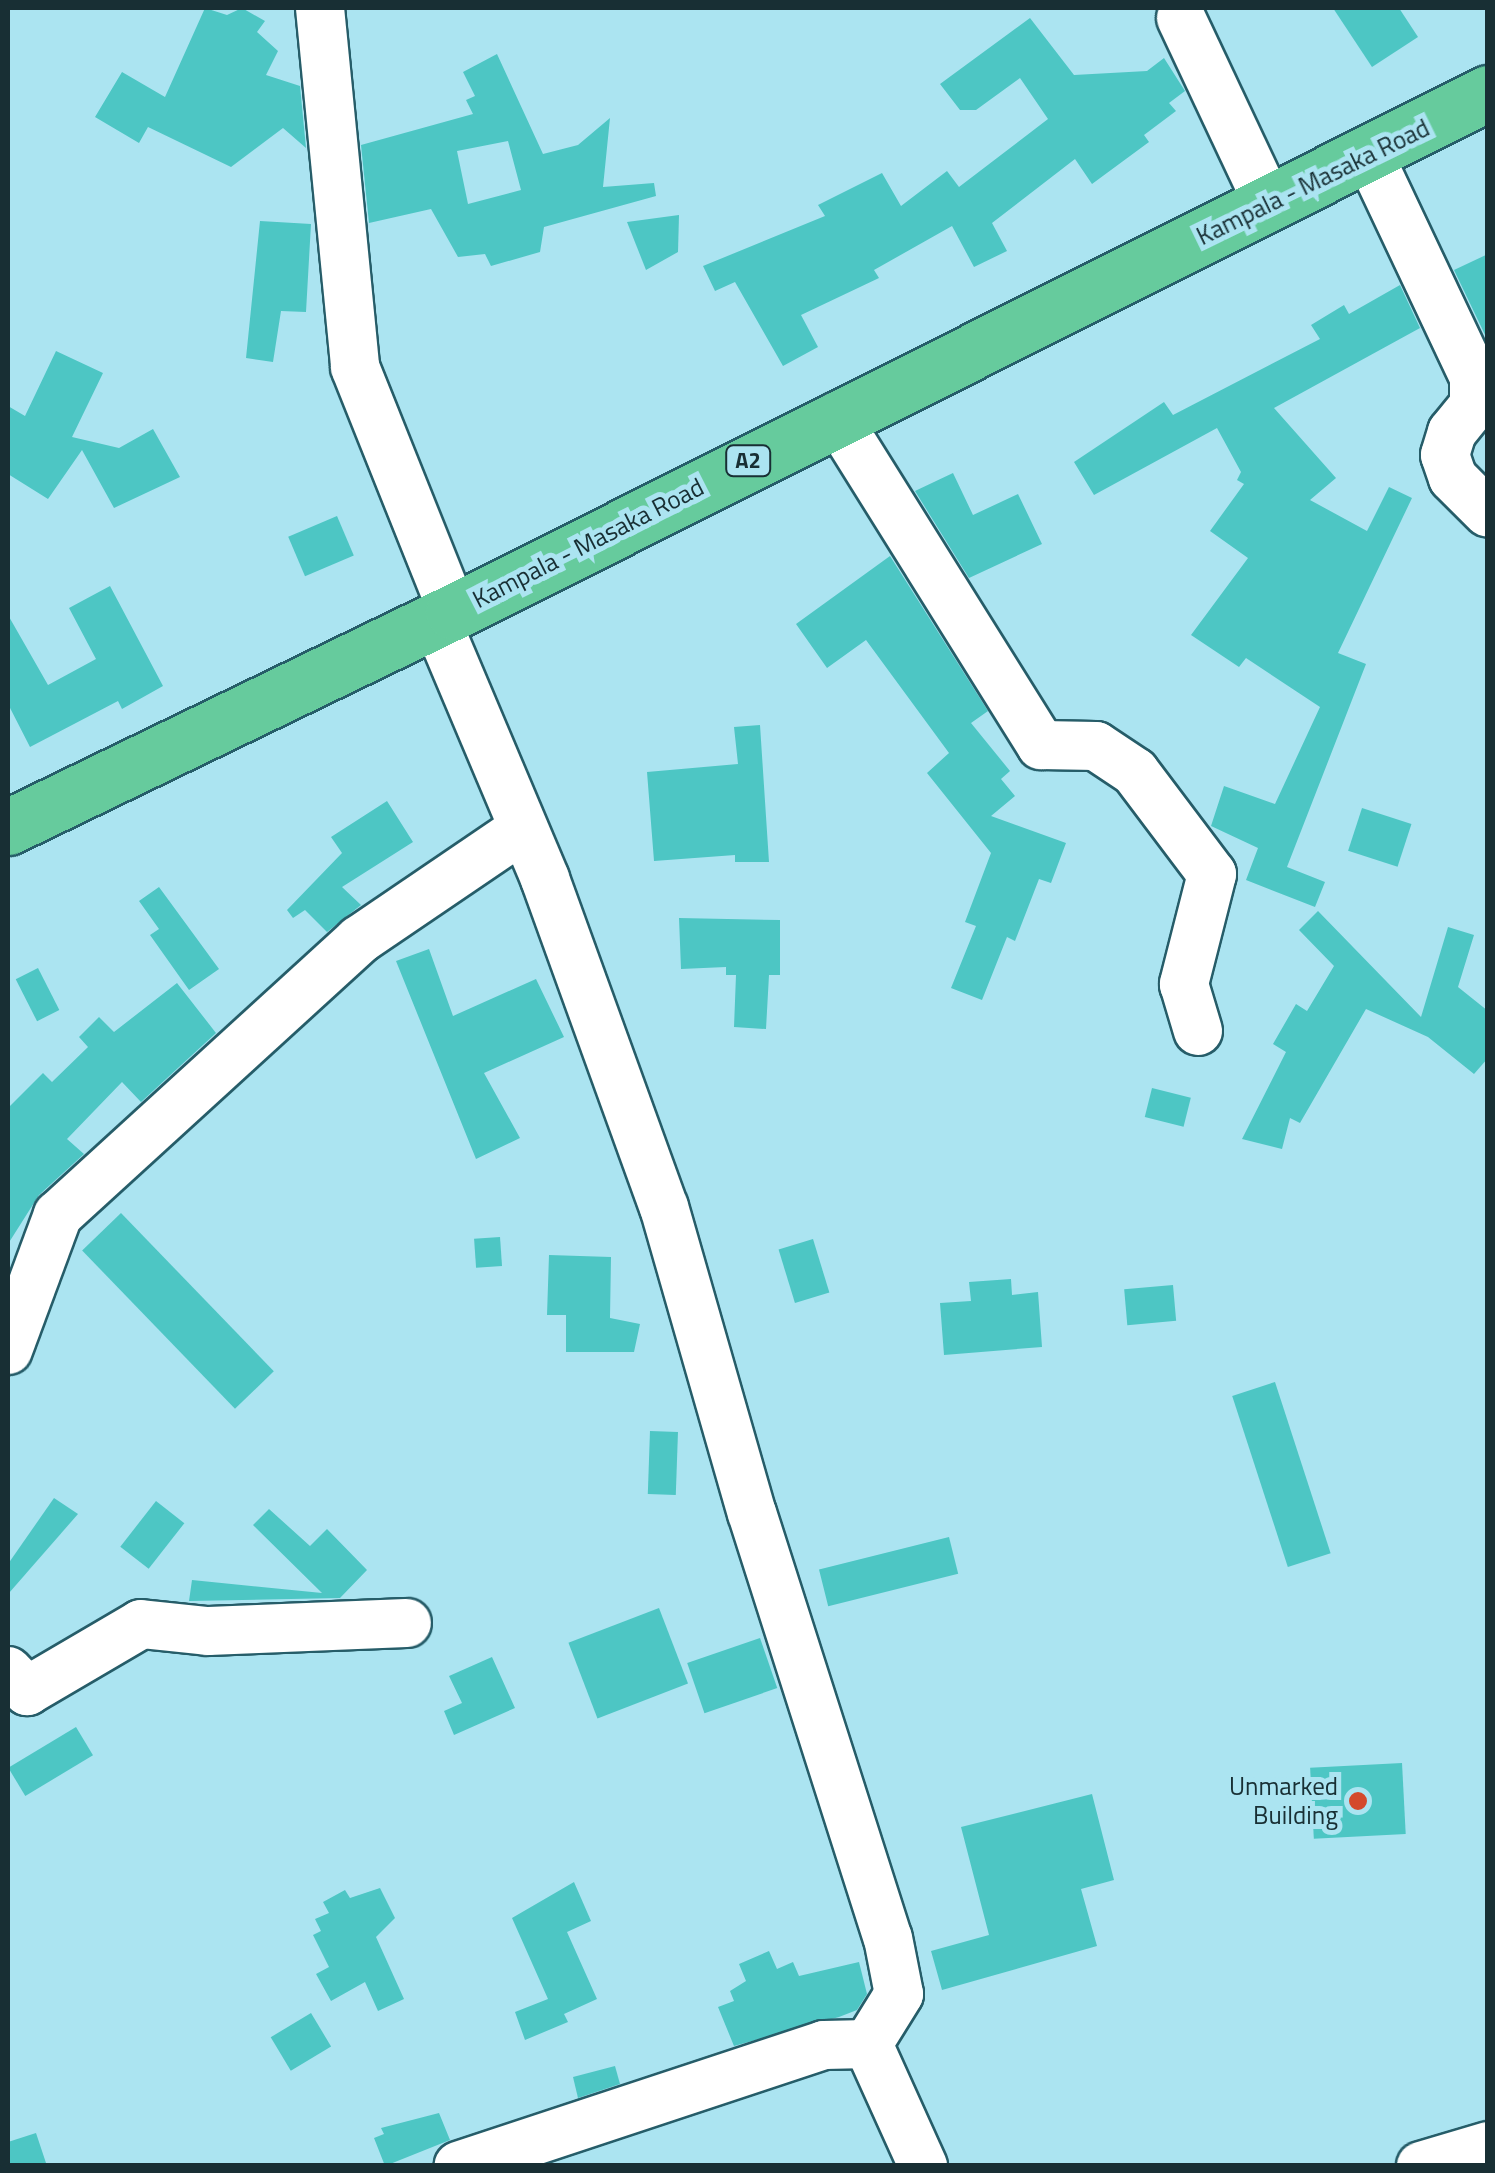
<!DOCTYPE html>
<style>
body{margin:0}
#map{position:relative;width:1495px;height:2173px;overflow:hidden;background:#abe4f1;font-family:"Titillium Web",sans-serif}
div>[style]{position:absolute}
.building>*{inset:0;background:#4dc6c4;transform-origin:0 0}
.roads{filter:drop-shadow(2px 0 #265d69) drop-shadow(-2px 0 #265d69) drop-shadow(0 2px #265d69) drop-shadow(0 -2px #265d69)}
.minor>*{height:48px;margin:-24px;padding:0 24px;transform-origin:24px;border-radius:24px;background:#fff}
.major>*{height:55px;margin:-27.5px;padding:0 27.5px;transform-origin:27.5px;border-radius:27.5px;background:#66cb9d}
.dots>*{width:28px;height:28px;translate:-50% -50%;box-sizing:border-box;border:5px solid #abe4f1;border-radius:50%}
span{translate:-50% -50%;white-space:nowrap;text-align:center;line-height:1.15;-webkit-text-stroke:10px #abe4f1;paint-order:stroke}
.shield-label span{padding:2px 8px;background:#abe4f1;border:2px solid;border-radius:8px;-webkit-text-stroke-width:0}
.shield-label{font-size:22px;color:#182f34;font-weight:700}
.street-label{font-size:25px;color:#182f34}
.poi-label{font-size:25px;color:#182f34}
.right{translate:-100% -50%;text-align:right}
.frame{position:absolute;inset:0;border:10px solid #182f34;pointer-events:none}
</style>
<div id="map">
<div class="building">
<div style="clip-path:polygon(205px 8px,227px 15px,242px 8px,265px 21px,257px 32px,278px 51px,266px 75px,300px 86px,306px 148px,283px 128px,231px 167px,148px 127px,139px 143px,95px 117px,122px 72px,165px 97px)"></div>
<div style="clip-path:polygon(1333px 8px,1399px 8px,1418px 37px,1372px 67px)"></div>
<div style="clip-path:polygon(1030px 18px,1074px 75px,1147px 71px,1164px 58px,1185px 91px,1169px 103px,1176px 111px,1144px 135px,1149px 142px,1092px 184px,1075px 159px,992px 223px,1007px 251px,974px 267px,952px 226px,874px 270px,879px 278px,801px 315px,818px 347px,783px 366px,735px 282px,715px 291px,703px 266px,825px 216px,818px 205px,882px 173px,901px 206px,947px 171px,959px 187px,1048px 119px,1020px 78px,976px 110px,960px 110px,940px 84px)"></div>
<div style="clip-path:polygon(evenodd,497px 54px,543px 154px,578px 145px,610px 118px,603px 187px,654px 183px,656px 196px,544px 227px,540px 252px,491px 266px,485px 254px,458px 257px,431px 209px,369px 223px,361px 145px,473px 114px,466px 100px,475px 96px,463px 72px,497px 54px,508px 141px,521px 190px,468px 204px,457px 151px,508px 141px)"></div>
<div style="clip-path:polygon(679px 215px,678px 252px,646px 270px,627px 222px)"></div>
<div style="clip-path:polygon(260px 221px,311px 224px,306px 312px,281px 311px,273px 362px,246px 358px)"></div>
<div style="clip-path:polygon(1488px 254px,1488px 341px,1454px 270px)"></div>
<div style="clip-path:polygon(1400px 285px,1420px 328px,1274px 408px,1336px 478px,1310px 500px,1367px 531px,1389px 487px,1412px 498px,1338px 653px,1366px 664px,1287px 867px,1325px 882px,1315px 907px,1246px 880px,1258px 848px,1211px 826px,1224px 786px,1275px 804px,1320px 707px,1246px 658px,1239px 667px,1191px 635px,1248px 558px,1210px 531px,1244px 484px,1237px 480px,1241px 472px,1217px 428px,1094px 495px,1074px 462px,1164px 402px,1173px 415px,1320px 339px,1311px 325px,1344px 305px,1349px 314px)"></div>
<div style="clip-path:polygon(56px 351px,103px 373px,72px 437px,119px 448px,153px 429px,180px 477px,114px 508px,82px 450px,48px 499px,8px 474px,8px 406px,25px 416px)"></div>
<div style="clip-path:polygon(953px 473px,973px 515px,1018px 494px,1042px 544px,969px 578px,915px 491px)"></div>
<div style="left:337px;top:516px;width:43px;height:53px;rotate:67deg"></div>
<div style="clip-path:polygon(890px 556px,988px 711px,971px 723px,1010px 771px,1001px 779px,1015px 796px,991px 816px,1066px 843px,1051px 883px,1039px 879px,1015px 941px,1007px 937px,982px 1000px,951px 988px,976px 926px,965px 922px,991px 853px,927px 773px,949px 753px,866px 640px,827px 668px,796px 624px)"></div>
<div style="clip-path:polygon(110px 586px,163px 686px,122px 709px,118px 701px,30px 747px,8px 704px,8px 615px,48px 685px,96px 659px,69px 608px)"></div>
<div style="clip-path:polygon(760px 725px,769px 862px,735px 862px,735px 855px,654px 861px,647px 772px,738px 764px,734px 727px)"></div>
<div style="clip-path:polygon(387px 801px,413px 842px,342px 887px,361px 905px,327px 932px,305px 910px,293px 918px,287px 910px,342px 853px,331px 837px)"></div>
<div style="left:1362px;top:808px;width:52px;height:45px;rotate:18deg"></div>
<div style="clip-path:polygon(159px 887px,219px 969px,189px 990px,150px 935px,159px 929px,139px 901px)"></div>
<div style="clip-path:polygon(1318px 911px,1421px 1017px,1448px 927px,1474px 935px,1458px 987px,1488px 1011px,1488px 1058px,1474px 1074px,1428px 1037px,1366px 1009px,1300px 1123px,1290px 1118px,1282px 1149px,1242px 1139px,1286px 1052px,1273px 1044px,1296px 1004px,1307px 1011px,1334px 966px,1299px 930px)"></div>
<div style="clip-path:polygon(679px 918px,780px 920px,780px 975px,769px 975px,766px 1029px,734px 1027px,736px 975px,726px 975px,726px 967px,681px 969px)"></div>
<div style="clip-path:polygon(429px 949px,453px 1016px,536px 979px,564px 1037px,484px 1073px,520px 1138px,476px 1159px,396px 961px)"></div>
<div style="left:38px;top:968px;width:47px;height:25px;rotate:63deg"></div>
<div style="clip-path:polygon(177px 983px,216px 1033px,141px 1102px,122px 1082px,67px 1139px,84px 1154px,39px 1195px,8px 1244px,8px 1108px,43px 1073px,52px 1082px,88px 1047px,79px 1037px,99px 1017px,114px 1032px)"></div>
<div style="left:1152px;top:1088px;width:40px;height:30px;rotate:14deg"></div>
<div style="left:121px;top:1213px;width:220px;height:54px;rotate:46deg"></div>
<div style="left:500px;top:1237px;width:29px;height:26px;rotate:86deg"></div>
<div style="left:813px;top:1239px;width:56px;height:36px;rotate:73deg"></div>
<div style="clip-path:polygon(549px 1255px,611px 1257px,610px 1318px,640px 1324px,634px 1352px,566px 1352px,566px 1315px,547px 1315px)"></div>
<div style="clip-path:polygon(1011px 1279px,1012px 1295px,1038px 1292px,1042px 1347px,944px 1355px,940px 1303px,971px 1301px,969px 1282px)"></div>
<div style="left:1173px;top:1285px;width:36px;height:49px;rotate:85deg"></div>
<div style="left:1275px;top:1382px;width:180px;height:45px;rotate:72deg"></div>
<div style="left:650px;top:1431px;width:28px;height:63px;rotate:2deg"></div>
<div style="clip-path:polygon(54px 1498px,78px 1514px,9px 1593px,8px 1564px)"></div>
<div style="left:156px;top:1501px;width:36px;height:58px;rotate:38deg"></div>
<div style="clip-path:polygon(269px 1509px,310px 1546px,327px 1529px,367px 1570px,340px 1598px,189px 1601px,192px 1580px,322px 1593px,253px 1525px)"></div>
<div style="left:949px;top:1537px;width:38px;height:134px;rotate:76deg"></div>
<div style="left:659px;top:1608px;width:81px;height:97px;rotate:69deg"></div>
<div style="left:760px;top:1638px;width:53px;height:77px;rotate:71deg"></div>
<div style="clip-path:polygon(492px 1657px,515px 1708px,454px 1735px,444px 1711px,462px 1703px,449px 1676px)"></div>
<div style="left:76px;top:1727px;width:33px;height:79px;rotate:59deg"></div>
<div style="left:1402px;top:1763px;width:71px;height:92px;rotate:87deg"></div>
<div style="clip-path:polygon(1092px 1794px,1114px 1880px,1081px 1889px,1097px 1946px,942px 1990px,931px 1951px,989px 1935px,961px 1827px)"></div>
<div style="clip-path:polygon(574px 1882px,591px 1921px,567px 1932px,597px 1999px,564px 2014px,568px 2022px,525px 2040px,515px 2012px,548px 1999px,512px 1918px)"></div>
<div style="clip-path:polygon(380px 1888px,395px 1918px,376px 1937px,404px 1999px,378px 2011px,365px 1982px,331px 2001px,316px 1974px,329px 1967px,313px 1935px,321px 1931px,315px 1919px,329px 1913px,323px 1902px,345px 1890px,350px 1898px)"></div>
<div style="clip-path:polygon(769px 1951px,777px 1969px,793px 1962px,799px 1976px,859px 1962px,867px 1994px,857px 2010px,839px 2017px,734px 2046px,718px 2007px,734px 2001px,730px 1991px,746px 1981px,739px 1964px)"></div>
<div style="left:311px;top:2013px;width:39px;height:47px;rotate:59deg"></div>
<div style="clip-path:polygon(615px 2066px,620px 2084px,578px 2098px,573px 2077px)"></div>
<div style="clip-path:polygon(439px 2113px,450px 2140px,385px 2166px,374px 2138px,384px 2134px,381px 2128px)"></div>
<div style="clip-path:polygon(36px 2133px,47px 2166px,8px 2166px,8px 2142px)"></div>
</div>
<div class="roads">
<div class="minor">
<div style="left:320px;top:8px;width:361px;rotate:84.4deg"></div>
<div style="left:355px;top:367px;width:264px;rotate:68.2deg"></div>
<div style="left:1181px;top:18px;width:207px;rotate:64.8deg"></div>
<div style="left:1369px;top:155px;width:246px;rotate:64.7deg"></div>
<div style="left:1474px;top:377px;width:28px;rotate:90deg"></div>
<div style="left:1474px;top:405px;width:35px;rotate:129deg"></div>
<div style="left:1452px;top:432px;width:24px;rotate:107deg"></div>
<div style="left:1445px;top:455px;width:24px;rotate:71deg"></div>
<div style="left:1453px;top:478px;width:49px;rotate:45deg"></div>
<div style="left:836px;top:417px;width:387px;rotate:58deg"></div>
<div style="left:1041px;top:745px;width:55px;rotate:1deg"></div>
<div style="left:1096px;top:746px;width:47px;rotate:33.7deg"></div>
<div style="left:1135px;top:772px;width:128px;rotate:53deg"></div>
<div style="left:1212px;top:874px;width:114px;rotate:104.3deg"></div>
<div style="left:1184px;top:984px;width:49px;rotate:73.4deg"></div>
<div style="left:435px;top:618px;width:283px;rotate:67.1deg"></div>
<div style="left:545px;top:879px;width:349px;rotate:70.1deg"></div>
<div style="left:664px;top:1207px;width:318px;rotate:74deg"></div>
<div style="left:752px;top:1513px;width:446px;rotate:72.3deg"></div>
<div style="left:888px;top:1938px;width:57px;rotate:78.9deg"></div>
<div style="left:899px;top:1994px;width:59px;rotate:121.8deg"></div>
<div style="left:868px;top:2044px;width:44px;rotate:178.7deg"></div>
<div style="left:824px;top:2045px;width:385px;rotate:161.7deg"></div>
<div style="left:8px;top:1350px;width:144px;rotate:-69.7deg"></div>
<div style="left:58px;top:1215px;width:408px;rotate:-42.4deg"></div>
<div style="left:359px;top:940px;width:196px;rotate:-34.2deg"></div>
<div style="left:8px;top:1671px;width:28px;rotate:46deg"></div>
<div style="left:27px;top:1691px;width:132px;rotate:-30.4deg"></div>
<div style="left:141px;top:1624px;width:67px;rotate:6deg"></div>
<div style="left:208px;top:1631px;width:199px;rotate:-2.3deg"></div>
<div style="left:868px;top:2044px;width:134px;rotate:65.7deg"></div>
<div style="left:1421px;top:2166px;width:70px;rotate:-16.6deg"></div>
</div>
<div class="major">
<div style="left:8px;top:827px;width:494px;rotate:-25.8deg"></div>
<div style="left:453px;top:612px;width:1158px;rotate:-26.63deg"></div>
</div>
</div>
<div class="dots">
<div style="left:1358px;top:1801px;background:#d4492c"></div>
</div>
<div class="shield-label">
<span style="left:748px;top:461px">A2</span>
</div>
<div class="street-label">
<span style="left:1313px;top:182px;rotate:-26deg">Kampala - Masaka Road</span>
<span style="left:588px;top:543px;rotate:-27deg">Kampala - Masaka Road</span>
</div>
<div class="poi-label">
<span class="right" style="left:1338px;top:1801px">Unmarked<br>Building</span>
</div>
<div class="frame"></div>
</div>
